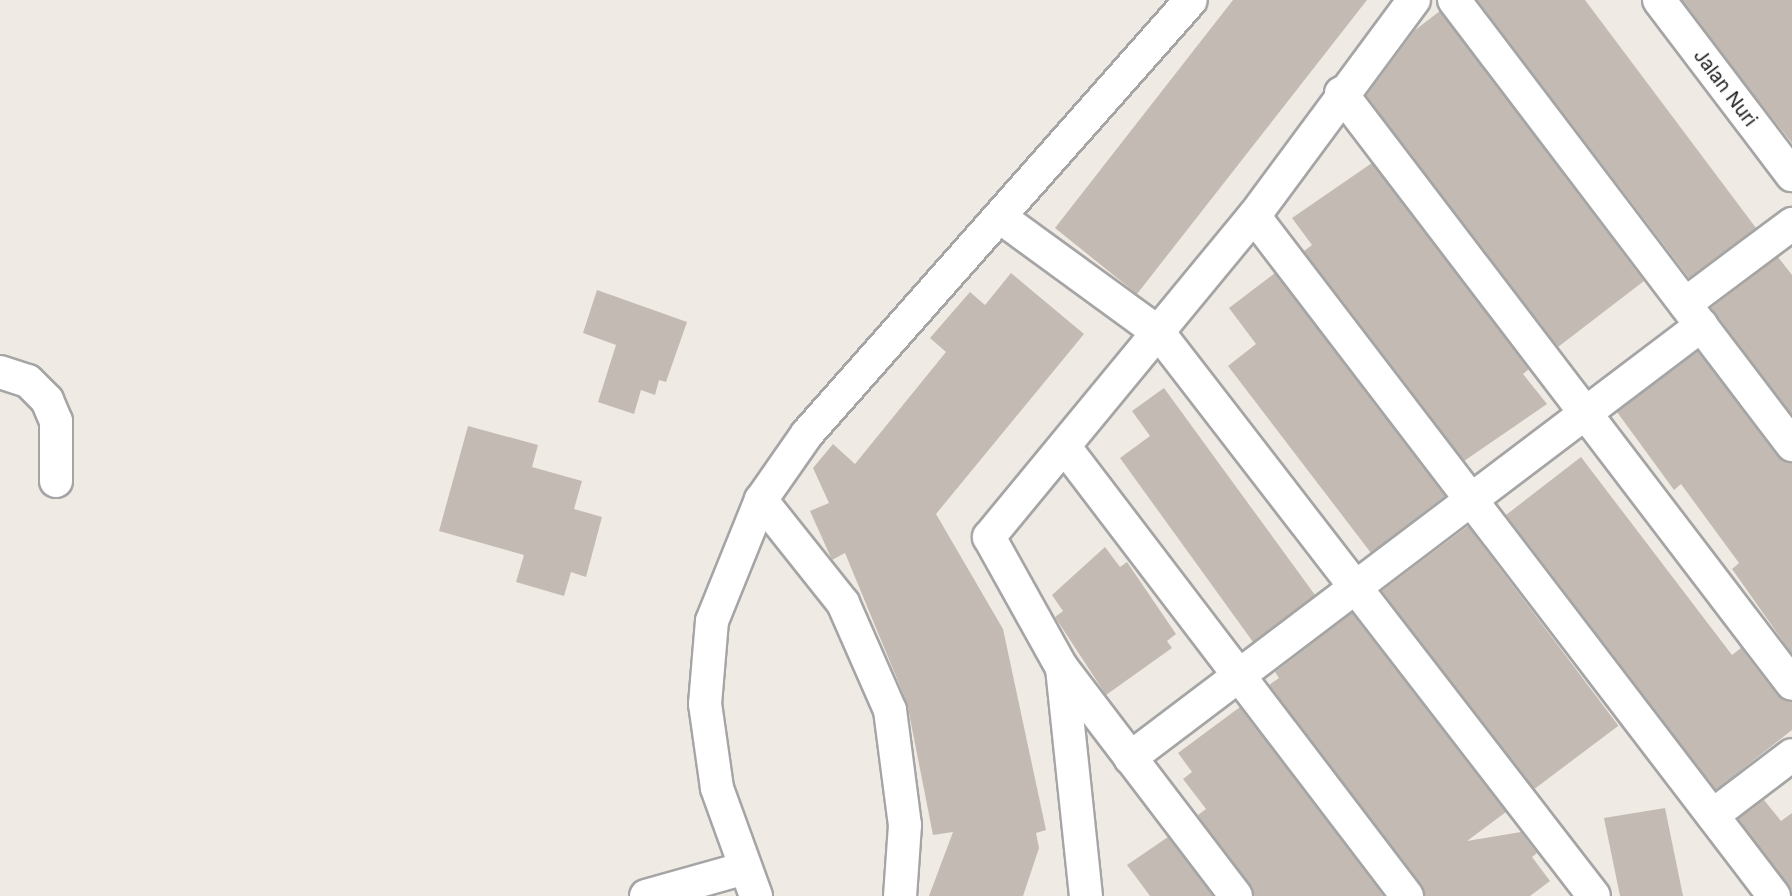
<!DOCTYPE html>
<style>
body{margin:0}
#map{position:relative;width:1792px;height:896px;overflow:hidden;background:#efebe4;font-family:Inter,sans-serif}
div>[style]{position:absolute}
.building>*{inset:0;background:#c3bab3;transform-origin:0 0}
.roads{filter:drop-shadow(2px 0 #a5a5a5) drop-shadow(-2px 0 #a5a5a5) drop-shadow(0 2px #a5a5a5) drop-shadow(0 -2px #a5a5a5)}
.street>*{height:32px;margin:-16px;padding:0 16px;transform-origin:16px;border-radius:16px;background:#fff}
span{translate:-50% -50%;white-space:nowrap;text-align:center;line-height:1.15;-webkit-text-stroke:5px #fff;paint-order:stroke}
.street-label{font-size:19px;color:#1e1e1e}
</style>
<div id="map">
<div class="building">
<div style="clip-path:polygon(1233px 0,1367px 0,1137px 294px,1055px 228px)"></div>
<div style="clip-path:polygon(1477px 0,1585px 0,1756px 228px,1689px 278px)"></div>
<div style="clip-path:polygon(1682px 0,1792px 0,1792px 143px,1761px 104px)"></div>
<div style="clip-path:polygon(1440px 11px,1644px 281px,1558px 347px,1366px 96px,1415px 30px)"></div>
<div style="clip-path:polygon(1372px 163px,1529px 369px,1523px 374px,1547px 404px,1464px 461px,1304px 251px,1312px 245px,1292px 218px)"></div>
<div style="clip-path:polygon(1778px 257px,1792px 275px,1792px 415px,1711px 308px)"></div>
<div style="clip-path:polygon(1011px 273px,1084px 334px,936px 514px,1003px 629px,1046px 830px,1036px 833px,1039px 848px,1023px 896px,929px 896px,953px 832px,933px 835px,907px 703px,845px 553px,832px 560px,810px 511px,829px 503px,813px 468px,833px 444px,855px 464px,946px 352px,930px 338px,970px 292px,985px 305px)"></div>
<div style="clip-path:polygon(1275px 273px,1445px 496px,1371px 553px,1228px 366px,1256px 344px,1229px 308px)"></div>
<div style="clip-path:polygon(597px 290px,687px 322px,666px 382px,659px 380px,655px 395px,641px 390px,634px 414px,598px 402px,616px 345px,583px 333px)"></div>
<div style="clip-path:polygon(1698px 351px,1777px 456px,1792px 463px,1792px 654px,1732px 569px,1739px 563px,1681px 484px,1674px 490px,1617px 412px)"></div>
<div style="clip-path:polygon(1164px 388px,1315px 595px,1253px 642px,1120px 458px,1150px 436px,1132px 411px)"></div>
<div style="clip-path:polygon(468px 426px,538px 445px,532px 467px,582px 481px,574px 509px,602px 517px,586px 577px,571px 572px,564px 596px,516px 582px,524px 555px,439px 531px)"></div>
<div style="clip-path:polygon(1581px 457px,1732px 655px,1741px 648px,1777px 695px,1792px 702px,1792px 730px,1716px 790px,1506px 515px)"></div>
<div style="left:1468px;top:526px;width:250px;height:109px;rotate:53deg"></div>
<div style="clip-path:polygon(1105px 547px,1120px 567px,1127px 562px,1176px 634px,1167px 641px,1172px 648px,1106px 695px,1055px 617px,1063px 611px,1052px 595px)"></div>
<div style="clip-path:polygon(1352px 613px,1506px 812px,1467px 841px,1521px 832px,1537px 853px,1532px 857px,1550px 881px,1530px 896px,1425px 896px,1269px 685px,1279px 678px,1275px 672px)"></div>
<div style="clip-path:polygon(1240px 707px,1384px 896px,1254px 896px,1198px 815px,1206px 809px,1183px 779px,1192px 772px,1178px 753px)"></div>
<div style="clip-path:polygon(1764px 800px,1781px 821px,1792px 813px,1792px 891px,1738px 819px)"></div>
<div style="clip-path:polygon(1665px 808px,1683px 896px,1620px 896px,1604px 818px)"></div>
<div style="clip-path:polygon(1168px 837px,1213px 896px,1150px 896px,1127px 865px)"></div>
</div>
<div class="roads">
<div class="street">
<div style="left:1454px;top:0;width:559px;rotate:52.78deg"></div>
<div style="left:1659px;top:0;width:220px;rotate:52.8deg"></div>
<div style="left:1341px;top:93px;width:743px;rotate:52.65deg"></div>
<div style="left:1254px;top:216px;width:856px;rotate:52.59deg"></div>
<div style="left:1000px;top:217px;width:197px;rotate:36.1deg"></div>
<div style="left:1159px;top:333px;width:711px;rotate:52.31deg"></div>
<div style="left:1685px;top:304px;width:134px;rotate:-36.8deg"></div>
<div style="left:0;top:372px;width:29px;rotate:18deg"></div>
<div style="left:28px;top:381px;width:27px;rotate:45deg"></div>
<div style="left:47px;top:400px;width:23px;rotate:67deg"></div>
<div style="left:56px;top:421px;width:60px;rotate:90deg"></div>
<div style="left:1067px;top:450px;width:561px;rotate:52.68deg"></div>
<div style="left:761px;top:500px;width:132px;rotate:51.5deg"></div>
<div style="left:843px;top:603px;width:117px;rotate:66.3deg"></div>
<div style="left:890px;top:710px;width:116px;rotate:82.6deg"></div>
<div style="left:905px;top:825px;width:71px;rotate:94deg"></div>
<div style="left:1062px;top:668px;width:229px;rotate:84deg"></div>
<div style="left:1130px;top:758px;width:717px;rotate:-37.13deg"></div>
<div style="left:1713px;top:815px;width:99px;rotate:-37.2deg"></div>
<div style="left:646px;top:896px;width:100px;rotate:-15.7deg"></div>
<div style="left:756px;top:896px;width:115px;rotate:-109.9deg"></div>
<div style="left:717px;top:788px;width:85px;rotate:-98.1deg"></div>
<div style="left:705px;top:704px;width:83px;rotate:-85.2deg"></div>
<div style="left:712px;top:621px;width:131px;rotate:-68deg"></div>
<div style="left:761px;top:500px;width:80px;rotate:-55.1deg"></div>
<div style="left:807px;top:434px;width:579px;rotate:-48.5deg"></div>
<div style="left:1236px;top:896px;width:287px;rotate:-127.3deg"></div>
<div style="left:1062px;top:668px;width:150px;rotate:-119.1deg"></div>
<div style="left:989px;top:537px;width:416px;rotate:-50.5deg"></div>
<div style="left:1254px;top:216px;width:269px;rotate:-53.5deg"></div>
</div>
</div>
<div class="street-label">
<span style="left:1725px;top:88px;rotate:53deg">Jalan Nuri</span>
</div>
</div>
